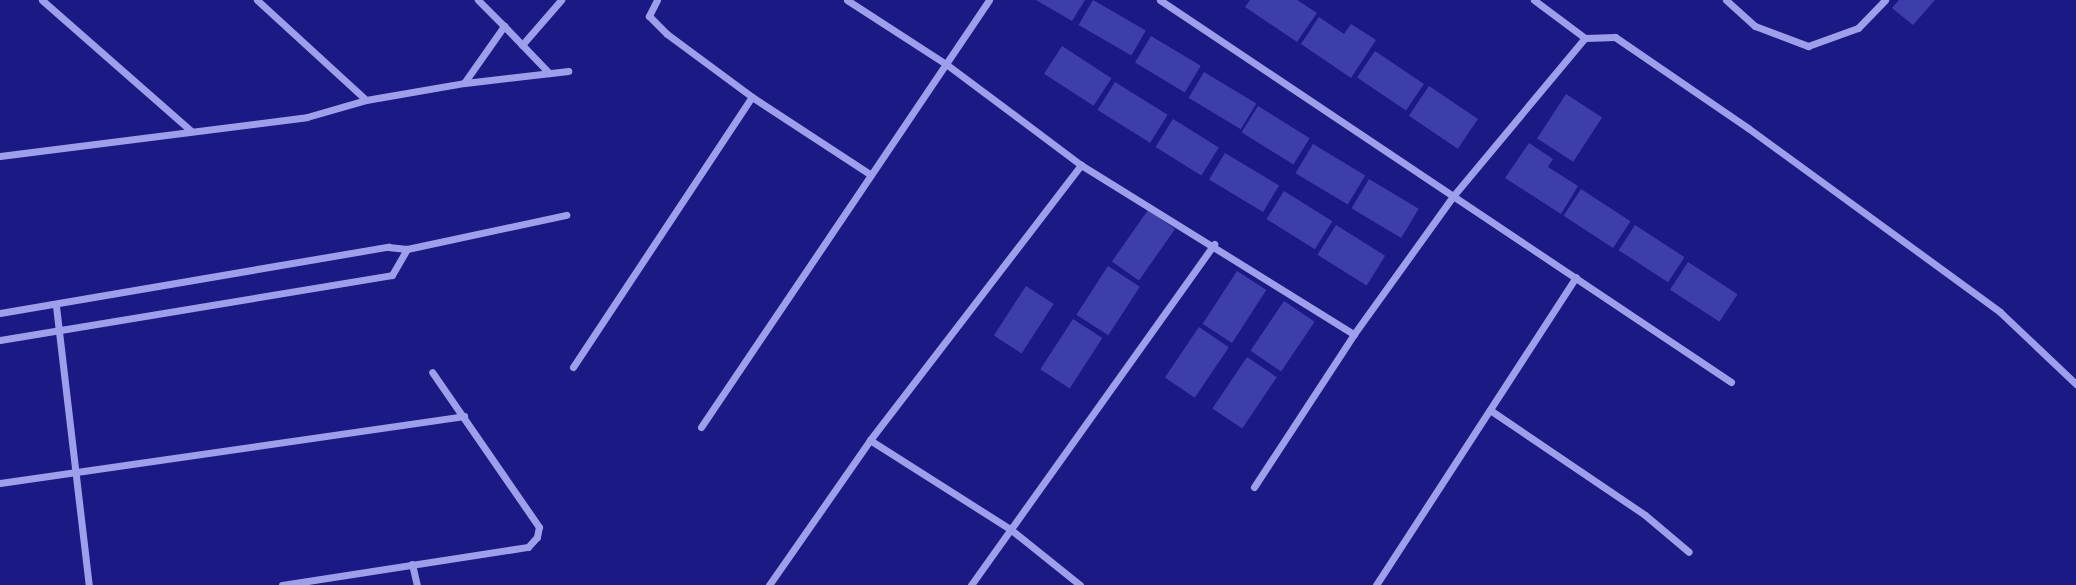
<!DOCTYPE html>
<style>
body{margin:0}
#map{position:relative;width:2076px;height:585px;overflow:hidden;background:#1b1983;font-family:Quicksand,sans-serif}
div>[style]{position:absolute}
.building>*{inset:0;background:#3e3eab;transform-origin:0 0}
.street>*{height:7px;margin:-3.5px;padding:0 3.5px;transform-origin:3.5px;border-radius:3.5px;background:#9e9feb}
span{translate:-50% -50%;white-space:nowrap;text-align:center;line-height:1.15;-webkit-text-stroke:5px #1b1983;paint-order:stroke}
</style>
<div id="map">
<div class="building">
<div style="clip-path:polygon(1036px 0,1085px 0,1072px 21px)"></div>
<div style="left:1093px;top:0;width:61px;height:29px;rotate:30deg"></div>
<div style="clip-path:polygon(1250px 0,1297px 0,1317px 13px,1297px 42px,1245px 7px)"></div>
<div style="clip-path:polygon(1899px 0,1935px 0,1913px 25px,1892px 8px)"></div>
<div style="clip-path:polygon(1319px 17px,1344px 34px,1351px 24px,1376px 40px,1351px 78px,1301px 44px)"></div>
<div style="left:1151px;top:36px;width:58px;height:31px;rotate:31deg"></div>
<div style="left:1062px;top:46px;width:59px;height:33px;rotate:33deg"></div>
<div style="left:1375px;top:51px;width:59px;height:32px;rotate:34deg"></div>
<div style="left:1204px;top:72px;width:61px;height:30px;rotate:31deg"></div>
<div style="left:1115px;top:82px;width:62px;height:33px;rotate:32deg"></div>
<div style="left:1429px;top:86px;width:59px;height:36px;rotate:34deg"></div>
<div style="left:1566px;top:94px;width:43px;height:53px;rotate:33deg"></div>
<div style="left:1258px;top:106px;width:61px;height:31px;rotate:32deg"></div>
<div style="left:1173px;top:119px;width:54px;height:33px;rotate:32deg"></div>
<div style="clip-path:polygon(1529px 143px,1553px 159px,1548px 167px,1578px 186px,1561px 214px,1505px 178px)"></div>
<div style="left:1313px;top:144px;width:61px;height:34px;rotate:31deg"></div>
<div style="left:1225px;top:153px;width:63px;height:31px;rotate:31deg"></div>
<div style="left:1369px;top:179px;width:58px;height:34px;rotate:31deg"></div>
<div style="left:1581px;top:189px;width:59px;height:32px;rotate:33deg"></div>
<div style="left:1284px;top:191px;width:57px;height:33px;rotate:32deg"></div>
<div style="left:1148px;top:210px;width:33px;height:63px;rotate:35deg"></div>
<div style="left:1336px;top:225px;width:58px;height:35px;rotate:32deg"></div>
<div style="left:1635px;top:225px;width:59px;height:30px;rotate:33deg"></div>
<div style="left:1688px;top:262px;width:59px;height:33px;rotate:33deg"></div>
<div style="left:1108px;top:266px;width:38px;height:58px;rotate:33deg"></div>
<div style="left:1237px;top:271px;width:35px;height:63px;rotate:33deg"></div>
<div style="left:1026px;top:286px;width:33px;height:59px;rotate:33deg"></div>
<div style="left:1284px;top:301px;width:37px;height:60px;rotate:34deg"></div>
<div style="left:1073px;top:319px;width:35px;height:60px;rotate:33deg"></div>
<div style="left:1199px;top:327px;width:36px;height:61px;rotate:34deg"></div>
<div style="left:1247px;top:357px;width:36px;height:62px;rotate:34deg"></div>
</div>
<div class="street">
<div style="left:42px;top:0;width:198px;rotate:41.3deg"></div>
<div style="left:257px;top:0;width:148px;rotate:42.5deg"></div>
<div style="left:657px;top:0;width:18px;rotate:117deg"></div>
<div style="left:649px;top:16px;width:25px;rotate:45deg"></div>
<div style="left:667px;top:34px;width:106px;rotate:36.5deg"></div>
<div style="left:752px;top:97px;width:142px;rotate:33.2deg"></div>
<div style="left:847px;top:0;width:118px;rotate:32.9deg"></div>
<div style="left:946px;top:64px;width:169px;rotate:36.8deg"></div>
<div style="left:1160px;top:0;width:687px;rotate:33.78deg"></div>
<div style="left:1534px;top:0;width:64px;rotate:36.7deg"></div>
<div style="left:1726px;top:0;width:39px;rotate:42deg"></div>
<div style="left:1755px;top:26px;width:57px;rotate:20.7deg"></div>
<div style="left:1808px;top:46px;width:53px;rotate:-19.8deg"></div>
<div style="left:1858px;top:28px;width:39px;rotate:-46deg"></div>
<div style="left:504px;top:26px;width:65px;rotate:46.2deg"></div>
<div style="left:522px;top:45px;width:60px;rotate:-49.1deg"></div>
<div style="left:465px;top:83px;width:104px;rotate:-6.6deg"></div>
<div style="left:0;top:156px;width:309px;rotate:-7.2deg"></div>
<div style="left:307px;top:117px;width:61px;rotate:-16.1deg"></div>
<div style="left:366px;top:100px;width:99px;rotate:-9.8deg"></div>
<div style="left:464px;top:83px;width:70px;rotate:-54.9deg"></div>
<div style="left:504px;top:26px;width:37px;rotate:-135deg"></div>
<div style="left:56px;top:306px;width:281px;rotate:83.3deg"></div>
<div style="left:0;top:313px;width:394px;rotate:-9.7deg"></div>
<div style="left:388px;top:247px;width:19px;rotate:6deg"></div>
<div style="left:407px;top:249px;width:163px;rotate:-12.1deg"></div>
<div style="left:0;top:340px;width:397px;rotate:-9.4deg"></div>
<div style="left:392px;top:275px;width:30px;rotate:-60deg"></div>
<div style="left:573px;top:367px;width:324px;rotate:-56.5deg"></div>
<div style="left:1490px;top:410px;width:187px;rotate:34.1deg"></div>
<div style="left:1645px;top:515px;width:57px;rotate:40.1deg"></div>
<div style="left:701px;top:427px;width:515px;rotate:-56deg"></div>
<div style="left:0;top:483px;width:469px;rotate:-8.2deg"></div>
<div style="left:1254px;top:487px;width:183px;rotate:-56.8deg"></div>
<div style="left:412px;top:564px;width:22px;rotate:77deg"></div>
<div style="left:282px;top:585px;width:249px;rotate:-8.8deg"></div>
<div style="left:528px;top:547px;width:13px;rotate:-48deg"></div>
<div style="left:537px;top:537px;width:10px;rotate:-79deg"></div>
<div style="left:539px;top:527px;width:188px;rotate:-124.6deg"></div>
<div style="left:769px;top:585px;width:177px;rotate:-55.1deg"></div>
<div style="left:971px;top:585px;width:419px;rotate:-54.5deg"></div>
<div style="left:1080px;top:585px;width:90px;rotate:-141.3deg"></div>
<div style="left:1010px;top:529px;width:166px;rotate:-147.6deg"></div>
<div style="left:870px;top:440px;width:347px;rotate:-52.5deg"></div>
<div style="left:1081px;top:165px;width:321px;rotate:31.8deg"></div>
<div style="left:1354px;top:334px;width:171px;rotate:-54.3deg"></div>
<div style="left:1454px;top:195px;width:204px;rotate:-50.2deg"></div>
<div style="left:1585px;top:38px;width:30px;rotate:-2deg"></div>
<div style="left:1615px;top:37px;width:161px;rotate:34.4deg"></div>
<div style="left:1748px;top:128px;width:312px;rotate:36.1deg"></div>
<div style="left:2000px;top:312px;width:105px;rotate:43.5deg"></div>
<div style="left:1376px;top:585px;width:367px;rotate:-57deg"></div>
</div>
</div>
